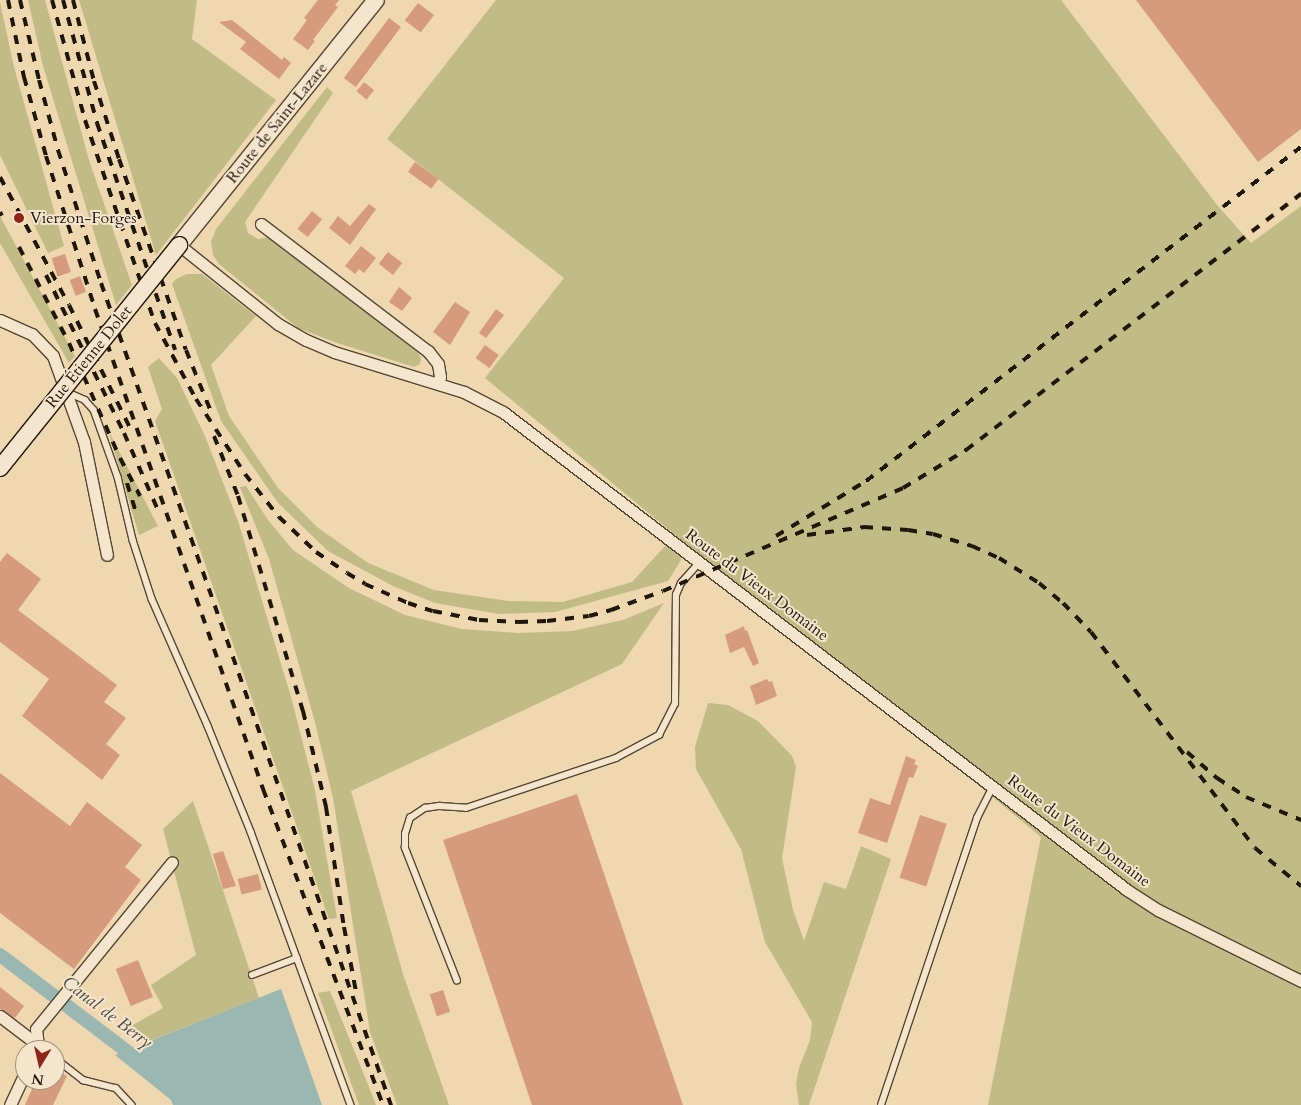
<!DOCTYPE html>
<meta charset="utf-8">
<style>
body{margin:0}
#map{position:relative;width:1301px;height:1105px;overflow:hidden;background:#efd7b0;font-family:Cardo,serif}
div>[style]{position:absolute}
.green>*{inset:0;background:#c1bc86}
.water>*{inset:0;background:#9ab8b1}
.canal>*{height:14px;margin:-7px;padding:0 7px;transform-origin:7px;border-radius:7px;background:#9ab8b1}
.building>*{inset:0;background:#d59b7c;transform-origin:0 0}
.roads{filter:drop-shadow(1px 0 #534735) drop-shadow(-1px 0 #534735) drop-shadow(0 1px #534735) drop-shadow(0 -1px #534735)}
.lane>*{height:5.5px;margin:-2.75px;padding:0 2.75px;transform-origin:2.75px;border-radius:2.75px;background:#f5e5cc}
.street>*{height:11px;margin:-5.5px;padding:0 5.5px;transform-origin:5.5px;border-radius:5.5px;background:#f5e5cc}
.secondary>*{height:16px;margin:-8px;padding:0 8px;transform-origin:8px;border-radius:8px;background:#f5e5cc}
.rail>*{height:4px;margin-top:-2px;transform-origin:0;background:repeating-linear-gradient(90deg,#1f170c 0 9px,transparent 0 18px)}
.bridges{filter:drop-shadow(1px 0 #1f170c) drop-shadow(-1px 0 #1f170c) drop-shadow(0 1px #1f170c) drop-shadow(0 -1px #1f170c)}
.secondary-bridge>*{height:16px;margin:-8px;padding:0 8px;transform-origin:8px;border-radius:8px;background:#f5e5cc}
.dots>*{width:14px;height:14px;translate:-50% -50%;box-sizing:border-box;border:2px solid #f5e5cc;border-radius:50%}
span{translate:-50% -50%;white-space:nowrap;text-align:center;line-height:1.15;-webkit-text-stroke:4px #f5e5cc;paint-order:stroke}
.street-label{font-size:16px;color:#1f170c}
.poi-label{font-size:16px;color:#1f170c}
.left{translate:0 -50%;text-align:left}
.water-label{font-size:18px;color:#4a4f46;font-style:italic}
.north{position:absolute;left:15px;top:1040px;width:50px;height:50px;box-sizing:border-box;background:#f5e5cc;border:1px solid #9f937f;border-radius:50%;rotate:189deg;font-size:14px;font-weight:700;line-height:20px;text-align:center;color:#1f170c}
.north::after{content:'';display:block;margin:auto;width:18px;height:22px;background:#8f2418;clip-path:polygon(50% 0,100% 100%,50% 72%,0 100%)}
</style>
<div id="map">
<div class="green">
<div style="clip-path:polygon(28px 0,45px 0,89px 160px,132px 285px,116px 305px,43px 66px)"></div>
<div style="clip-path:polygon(79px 0,197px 0,192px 39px,276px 100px,156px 255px)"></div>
<div style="clip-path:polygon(496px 0,1061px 0,1217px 205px,1251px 243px,1301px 206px,1301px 1105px,988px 1105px,1041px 837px,485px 378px,564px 278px,387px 139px)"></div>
<div style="clip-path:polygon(0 2px,14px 67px,64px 246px,48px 253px,0 155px)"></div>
<div style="clip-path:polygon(327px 87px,333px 93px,245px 222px,248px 233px,258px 239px,268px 237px,282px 244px,418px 353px,421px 358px,420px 364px,414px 367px,334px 342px,298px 328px,219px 264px,213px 255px,211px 242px,216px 229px)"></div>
<div style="clip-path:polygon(0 216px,75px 356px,69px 363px,0 243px)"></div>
<div style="clip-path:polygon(187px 274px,202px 274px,256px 316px,211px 365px,229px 416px,278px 488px,317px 527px,368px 563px,434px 590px,508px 601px,563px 602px,632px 582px,666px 545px,679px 553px,681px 560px,668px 581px,555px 612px,499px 614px,435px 603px,393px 586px,328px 551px,278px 503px,221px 421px,172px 284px,176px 279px)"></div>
<div style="clip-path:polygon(159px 358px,177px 378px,205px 436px,238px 521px,291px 697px,315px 790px,337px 918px,329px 919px,155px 421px,162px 409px,148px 367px)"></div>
<div style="clip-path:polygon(108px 430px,158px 526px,139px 535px)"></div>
<div style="clip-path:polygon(246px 486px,268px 520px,293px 550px,349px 588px,405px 615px,462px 629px,518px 633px,572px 631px,623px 620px,664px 603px,622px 664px,351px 791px,403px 974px,449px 1105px,397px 1105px,370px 1032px,333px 798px,315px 722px,269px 559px,240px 487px)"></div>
<div style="clip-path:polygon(708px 703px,728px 705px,758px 721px,792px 756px,796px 767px,782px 858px,793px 910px,804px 941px,824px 882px,846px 889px,861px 846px,891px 859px,809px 1105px,799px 1105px,796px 1084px,799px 1068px,810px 1040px,812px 1022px,765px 942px,741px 849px,696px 769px,695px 747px)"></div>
<div style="clip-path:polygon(193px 801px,259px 998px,147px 1042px,126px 1029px,163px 1008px,151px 985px,196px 955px,163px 829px)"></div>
<div style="clip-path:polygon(330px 991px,365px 1077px,376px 1105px,359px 1105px,318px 993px)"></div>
</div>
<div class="water">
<div style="clip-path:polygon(281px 989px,322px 1105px,173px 1105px,171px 1100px,115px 1055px)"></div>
</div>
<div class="canal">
<div style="left:0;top:955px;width:177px;rotate:37.2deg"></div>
</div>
<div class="building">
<div style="clip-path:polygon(318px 0,339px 0,335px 5px,338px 7px,313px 40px,315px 41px,308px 50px,293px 39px,307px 20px,304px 18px)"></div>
<div style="clip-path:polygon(1136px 0,1301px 0,1301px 129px,1258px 162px)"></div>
<div style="left:418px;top:3px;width:20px;height:22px;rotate:37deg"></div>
<div style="left:389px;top:18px;width:15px;height:75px;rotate:37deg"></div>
<div style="clip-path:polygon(232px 20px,282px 60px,284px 57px,291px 63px,279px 79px,240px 49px,246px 42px,219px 22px)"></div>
<div style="left:364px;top:82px;width:13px;height:12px;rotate:39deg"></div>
<div style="left:415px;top:162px;width:29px;height:12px;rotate:36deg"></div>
<div style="clip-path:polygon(369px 204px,376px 209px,350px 245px,329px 228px,338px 216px,350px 226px)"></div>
<div style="left:312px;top:211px;width:13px;height:23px;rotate:39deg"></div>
<div style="clip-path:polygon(361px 246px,376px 258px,364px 273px,359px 269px,355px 274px,345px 266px)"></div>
<div style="left:388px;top:252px;width:18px;height:15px;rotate:38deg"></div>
<div style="left:65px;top:254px;width:19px;height:14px;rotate:72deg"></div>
<div style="left:80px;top:276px;width:17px;height:11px;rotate:69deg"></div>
<div style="clip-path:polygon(399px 287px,412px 298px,402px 311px,389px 302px)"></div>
<div style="clip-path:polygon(455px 302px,470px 312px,450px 345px,433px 332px)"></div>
<div style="clip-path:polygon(496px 309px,504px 315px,486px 338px,479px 333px)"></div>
<div style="left:485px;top:345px;width:17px;height:16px;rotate:36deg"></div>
<div style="clip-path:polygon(7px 553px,41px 579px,18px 610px,117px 685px,104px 702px,126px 718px,106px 744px,120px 755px,102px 780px,22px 716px,49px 679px,0 642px,0 562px)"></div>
<div style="clip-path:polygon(744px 626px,745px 631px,747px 630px,759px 663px,753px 666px,744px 647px,730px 653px,725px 635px)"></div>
<div style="clip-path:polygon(767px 679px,769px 682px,772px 681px,777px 696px,756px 705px,750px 686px)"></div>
<div style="clip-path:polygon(906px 756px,916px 760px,914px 764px,918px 766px,913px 778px,909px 777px,887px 843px,858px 833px,870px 798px,890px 805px)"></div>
<div style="clip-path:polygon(0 773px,70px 826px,87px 802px,142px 845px,125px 867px,141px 880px,74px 969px,0 913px)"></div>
<div style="clip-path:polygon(577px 794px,641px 983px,683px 1105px,532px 1105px,443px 840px)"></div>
<div style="left:920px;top:815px;width:28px;height:66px;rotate:18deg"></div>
<div style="clip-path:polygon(223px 851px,236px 886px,223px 889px,213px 854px)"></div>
<div style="left:258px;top:874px;width:16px;height:21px;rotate:76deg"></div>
<div style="left:138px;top:960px;width:40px;height:24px;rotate:68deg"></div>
<div style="clip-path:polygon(0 987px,24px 1006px,15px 1018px,0 1009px)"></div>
<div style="left:443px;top:990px;width:23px;height:14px;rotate:72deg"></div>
<div style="clip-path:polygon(55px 1071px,67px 1076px,53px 1105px,25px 1105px,36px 1080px,55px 1080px)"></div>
</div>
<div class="roads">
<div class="lane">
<div style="left:67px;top:392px;width:20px;rotate:24deg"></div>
<div style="left:85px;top:400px;width:13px;rotate:48deg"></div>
<div style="left:94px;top:410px;width:71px;rotate:70.3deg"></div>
<div style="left:118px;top:477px;width:65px;rotate:76.6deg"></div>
<div style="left:133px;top:540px;width:62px;rotate:72.1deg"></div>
<div style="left:152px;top:599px;width:139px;rotate:66.2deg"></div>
<div style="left:208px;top:726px;width:114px;rotate:67.9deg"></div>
<div style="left:251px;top:832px;width:291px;rotate:69.9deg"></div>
<div style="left:252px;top:975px;width:48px;rotate:-20.7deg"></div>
<div style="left:457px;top:981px;width:143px;rotate:-111.4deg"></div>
<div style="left:405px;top:848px;width:14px;rotate:-90deg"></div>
<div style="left:405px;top:834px;width:17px;rotate:-73deg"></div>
<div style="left:410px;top:818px;width:18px;rotate:-34deg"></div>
<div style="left:425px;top:808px;width:15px;rotate:-8deg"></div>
<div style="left:440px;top:806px;width:26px;rotate:4deg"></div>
<div style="left:466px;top:808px;width:158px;rotate:-18.4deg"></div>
<div style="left:616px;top:758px;width:49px;rotate:-28.1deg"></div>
<div style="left:659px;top:735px;width:35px;rotate:-63deg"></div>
<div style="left:675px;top:704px;width:109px;rotate:-89.5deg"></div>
<div style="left:676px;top:595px;width:13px;rotate:-67deg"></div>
<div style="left:681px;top:583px;width:28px;rotate:-48deg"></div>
<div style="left:55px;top:1058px;width:36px;rotate:38deg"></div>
<div style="left:83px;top:1080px;width:34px;rotate:14deg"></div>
<div style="left:116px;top:1088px;width:23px;rotate:47deg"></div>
<div style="left:881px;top:1105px;width:303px;rotate:-71.5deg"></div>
<div style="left:977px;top:818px;width:35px;rotate:-63deg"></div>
</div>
<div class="street">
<div style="left:261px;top:224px;width:210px;rotate:37.3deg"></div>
<div style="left:428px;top:351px;width:16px;rotate:52deg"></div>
<div style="left:438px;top:364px;width:13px;rotate:81deg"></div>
<div style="left:440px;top:377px;width:6px;rotate:108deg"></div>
<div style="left:179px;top:245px;width:127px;rotate:38.6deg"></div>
<div style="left:278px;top:324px;width:32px;rotate:30deg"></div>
<div style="left:306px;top:340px;width:30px;rotate:23deg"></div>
<div style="left:334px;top:352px;width:136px;rotate:17.1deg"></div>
<div style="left:464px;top:392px;width:44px;rotate:27.1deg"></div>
<div style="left:503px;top:412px;width:786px;rotate:37.45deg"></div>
<div style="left:1127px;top:890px;width:37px;rotate:33deg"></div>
<div style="left:1158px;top:910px;width:160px;rotate:26.4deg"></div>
<div style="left:0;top:320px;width:35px;rotate:24deg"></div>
<div style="left:32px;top:334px;width:30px;rotate:46deg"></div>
<div style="left:53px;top:356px;width:91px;rotate:70.2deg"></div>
<div style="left:84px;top:442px;width:115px;rotate:78.5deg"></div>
<div style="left:0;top:1016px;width:48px;rotate:37.3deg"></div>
<div style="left:38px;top:1045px;width:16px;rotate:-97deg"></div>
<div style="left:36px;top:1029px;width:215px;rotate:-50.8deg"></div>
<div style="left:10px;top:1105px;width:35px;rotate:-65deg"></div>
</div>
<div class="secondary">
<div style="left:179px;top:245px;width:314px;rotate:-51.2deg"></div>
</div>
</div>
<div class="rail">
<div style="left:8px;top:0;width:79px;rotate:78.3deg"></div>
<div style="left:24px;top:77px;width:82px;rotate:74.4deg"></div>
<div style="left:46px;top:156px;width:161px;rotate:72.2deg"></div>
<div style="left:95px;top:309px;width:509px;rotate:70.71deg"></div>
<div style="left:263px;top:789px;width:338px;rotate:69.2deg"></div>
<div style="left:20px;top:0;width:82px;rotate:76.6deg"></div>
<div style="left:39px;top:80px;width:73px;rotate:74.8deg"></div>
<div style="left:58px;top:150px;width:140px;rotate:72.1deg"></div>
<div style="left:101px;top:283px;width:872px;rotate:70.57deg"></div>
<div style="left:52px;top:0;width:124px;rotate:74.6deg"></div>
<div style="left:85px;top:120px;width:215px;rotate:71deg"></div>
<div style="left:155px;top:323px;width:86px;rotate:61.7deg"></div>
<div style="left:196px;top:399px;width:90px;rotate:56.8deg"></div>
<div style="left:245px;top:474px;width:55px;rotate:51.7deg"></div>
<div style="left:279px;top:517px;width:51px;rotate:43.4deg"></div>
<div style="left:316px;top:552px;width:37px;rotate:34deg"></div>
<div style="left:347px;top:573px;width:21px;rotate:31deg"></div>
<div style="left:365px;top:584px;width:47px;rotate:23.8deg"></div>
<div style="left:408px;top:603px;width:26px;rotate:18deg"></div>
<div style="left:433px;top:611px;width:47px;rotate:11.1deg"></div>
<div style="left:479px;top:620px;width:40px;rotate:2.9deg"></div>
<div style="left:519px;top:622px;width:28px;rotate:-2deg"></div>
<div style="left:547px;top:621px;width:42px;rotate:-6.8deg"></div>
<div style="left:589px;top:616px;width:23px;rotate:-15deg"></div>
<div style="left:611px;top:610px;width:55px;rotate:-20.1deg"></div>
<div style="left:663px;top:591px;width:261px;rotate:-23.2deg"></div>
<div style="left:903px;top:488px;width:74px;rotate:-31.1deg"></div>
<div style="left:966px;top:450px;width:422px;rotate:-37.4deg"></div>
<div style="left:63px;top:0;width:128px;rotate:74.5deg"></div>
<div style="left:97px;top:123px;width:240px;rotate:71deg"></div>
<div style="left:73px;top:0;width:84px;rotate:75.5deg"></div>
<div style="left:94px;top:81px;width:82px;rotate:72.2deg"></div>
<div style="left:119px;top:159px;width:202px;rotate:70.7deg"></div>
<div style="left:186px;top:350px;width:67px;rotate:68deg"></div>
<div style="left:0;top:177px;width:145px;rotate:61.7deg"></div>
<div style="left:69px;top:305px;width:137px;rotate:63.6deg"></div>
<div style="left:0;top:212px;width:4px;rotate:63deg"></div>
<div style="left:19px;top:247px;width:108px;rotate:62.5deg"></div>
<div style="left:69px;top:343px;width:126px;rotate:66.1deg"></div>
<div style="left:120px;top:458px;width:43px;rotate:62.2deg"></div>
<div style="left:46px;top:275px;width:176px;rotate:63.7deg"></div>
<div style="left:124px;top:433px;width:84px;rotate:66.2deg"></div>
<div style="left:214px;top:436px;width:65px;rotate:68.2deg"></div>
<div style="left:238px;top:496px;width:225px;rotate:73.2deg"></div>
<div style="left:303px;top:711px;width:99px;rotate:76.5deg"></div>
<div style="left:326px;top:807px;width:121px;rotate:81.5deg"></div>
<div style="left:344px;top:927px;width:66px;rotate:79.5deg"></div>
<div style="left:127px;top:483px;width:34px;rotate:73deg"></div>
<div style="left:807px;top:535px;width:58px;rotate:-8deg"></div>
<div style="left:864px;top:527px;width:44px;rotate:3.9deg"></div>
<div style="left:908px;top:530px;width:25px;rotate:9deg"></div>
<div style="left:933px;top:534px;width:41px;rotate:17.1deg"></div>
<div style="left:972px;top:546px;width:30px;rotate:24deg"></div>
<div style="left:999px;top:558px;width:47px;rotate:32deg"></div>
<div style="left:1039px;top:583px;width:31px;rotate:40deg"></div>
<div style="left:1063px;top:603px;width:40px;rotate:46deg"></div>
<div style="left:1091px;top:632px;width:271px;rotate:52.8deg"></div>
<div style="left:1255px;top:848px;width:60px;rotate:39.6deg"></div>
<div style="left:776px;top:536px;width:105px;rotate:-31.4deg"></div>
<div style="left:866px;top:481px;width:548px;rotate:-37.52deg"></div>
<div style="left:1187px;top:752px;width:40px;rotate:41deg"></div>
<div style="left:1217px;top:778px;width:35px;rotate:33deg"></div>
<div style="left:1246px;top:797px;width:60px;rotate:22.7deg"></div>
</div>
<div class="bridges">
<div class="secondary-bridge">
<div style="left:0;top:468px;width:286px;rotate:-51.2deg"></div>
</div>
</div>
<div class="dots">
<div style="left:19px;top:218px;background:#8f2418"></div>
</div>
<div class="street-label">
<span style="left:277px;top:123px;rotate:-51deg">Route de Saint-Lazare</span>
<span style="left:89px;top:357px;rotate:-51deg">Rue Étienne Dolet</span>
<span style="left:757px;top:585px;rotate:37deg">Route du Vieux Domaine</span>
<span style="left:1079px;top:831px;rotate:37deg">Route du Vieux Domaine</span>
</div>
<div class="poi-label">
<span class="left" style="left:30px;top:218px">Vierzon-Forges</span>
</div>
<div class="water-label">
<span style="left:107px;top:1013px;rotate:37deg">Canal de Berry</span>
</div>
<div class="north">N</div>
</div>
